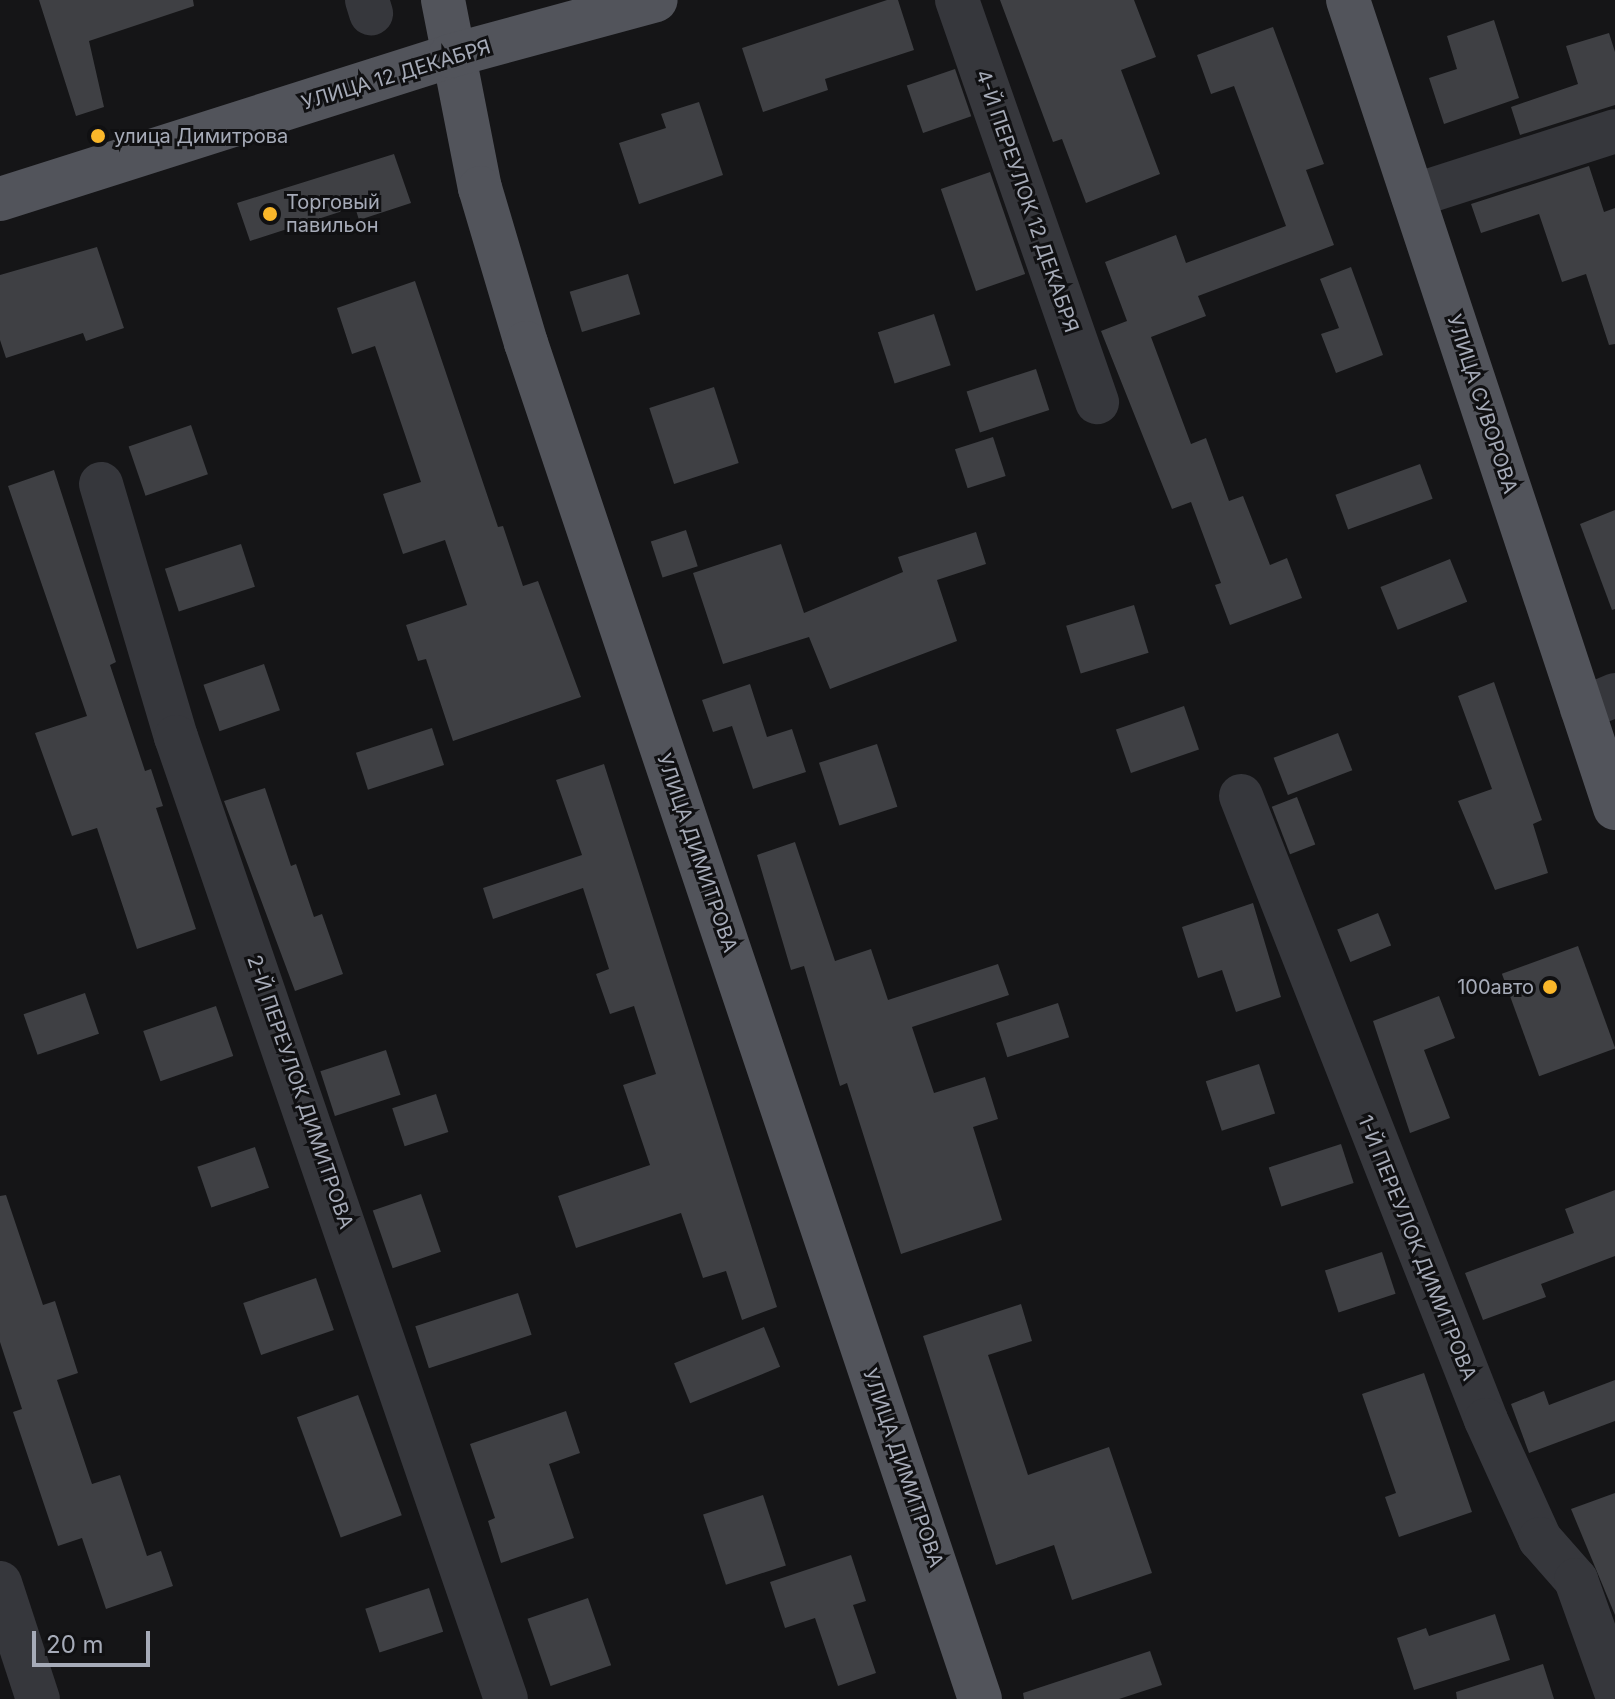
<!DOCTYPE html>
<meta charset="utf-8">
<style>
body{margin:0}
#map{position:relative;width:1615px;height:1699px;overflow:hidden;background:#151517;font-family:Inter,sans-serif}
div>[style]{position:absolute}
.building>*{inset:0;background:#3f4044;transform-origin:0 0}
.minor>*{height:44px;margin:-22px;padding:0 22px;transform-origin:22px;border-radius:22px;background:#36373c}
.major>*{height:44px;margin:-22px;padding:0 22px;transform-origin:22px;border-radius:22px;background:#52545b}
.dots>*{width:22px;height:22px;translate:-50% -50%;box-sizing:border-box;border:4px solid #101012;border-radius:50%}
span{translate:-50% -50%;white-space:nowrap;text-align:center;line-height:1.15;-webkit-text-stroke:6px #101012;paint-order:stroke}
.street-label{font-size:20px;color:#a6abb8}
.poi-label{font-size:20px;color:#a6abb8}
.left{translate:0 -50%;text-align:left}
.right{translate:-100% -50%;text-align:right}
.scale{position:absolute;left:32px;top:1631px;width:118px;height:36px;box-sizing:border-box;border:4px solid #a6abb8;border-top:0;padding-left:10px;font-size:24px;line-height:28px;white-space:nowrap;color:#a6abb8;-webkit-text-stroke:6px #101012;paint-order:stroke}
</style>
<div id="map">
<div class="building">
<div style="clip-path:polygon(39px 0,193px 0,194px 6px,89px 41px,104px 107px,76px 116px)"></div>
<div style="clip-path:polygon(887px 0,898px 0,914px 50px,825px 79px,828px 90px,763px 112px,742px 48px)"></div>
<div style="clip-path:polygon(1000px 0,1134px 0,1156px 57px,1121px 70px,1160px 174px,1086px 203px,1062px 139px,1053px 142px)"></div>
<div style="clip-path:polygon(1494px 20px,1519px 98px,1444px 124px,1429px 78px,1457px 69px,1447px 36px)"></div>
<div style="clip-path:polygon(1273px 27px,1324px 164px,1306px 170px,1334px 245px,1198px 296px,1206px 316px,1151px 337px,1191px 444px,1206px 438px,1229px 501px,1243px 496px,1270px 565px,1287px 558px,1302px 598px,1230px 625px,1215px 585px,1221px 583px,1191px 502px,1172px 509px,1101px 331px,1127px 321px,1105px 262px,1176px 235px,1186px 263px,1286px 226px,1234px 86px,1211px 94px,1197px 55px)"></div>
<div style="clip-path:polygon(1609px 33px,1615px 52px,1615px 105px,1520px 135px,1511px 107px,1578px 84px,1566px 46px)"></div>
<div style="left:955px;top:69px;width:50px;height:51px;rotate:71deg"></div>
<div style="clip-path:polygon(699px 102px,723px 175px,639px 204px,619px 143px,666px 128px,661px 114px)"></div>
<div style="clip-path:polygon(394px 154px,411px 203px,359px 220px,355px 207px,250px 241px,237px 203px)"></div>
<div style="clip-path:polygon(1589px 166px,1604px 212px,1615px 208px,1615px 344px,1609px 345px,1586px 274px,1562px 282px,1539px 214px,1481px 233px,1471px 204px)"></div>
<div style="left:990px;top:172px;width:108px;height:52px;rotate:71deg"></div>
<div style="clip-path:polygon(97px 247px,124px 328px,86px 341px,83px 333px,6px 358px,0 340px,0 275px)"></div>
<div style="clip-path:polygon(1351px 267px,1383px 355px,1336px 373px,1321px 334px,1339px 328px,1320px 279px)"></div>
<div style="left:628px;top:274px;width:42px;height:61px;rotate:73deg"></div>
<div style="clip-path:polygon(415px 281px,498px 527px,503px 526px,523px 586px,538px 581px,581px 697px,453px 741px,426px 659px,418px 661px,406px 625px,467px 605px,445px 540px,403px 554px,383px 494px,421px 482px,375px 346px,352px 354px,337px 308px)"></div>
<div style="left:934px;top:314px;width:54px;height:59px;rotate:72deg"></div>
<div style="left:1036px;top:369px;width:43px;height:73px;rotate:72deg"></div>
<div style="left:714px;top:387px;width:80px;height:68px;rotate:72deg"></div>
<div style="left:191px;top:425px;width:52px;height:66px;rotate:71deg"></div>
<div style="left:993px;top:437px;width:41px;height:40px;rotate:72deg"></div>
<div style="left:1420px;top:464px;width:37px;height:90px;rotate:70deg"></div>
<div style="clip-path:polygon(54px 470px,116px 662px,110px 665px,145px 771px,151px 769px,163px 806px,156px 808px,196px 929px,137px 949px,97px 828px,72px 836px,35px 733px,87px 716px,8px 486px)"></div>
<div style="clip-path:polygon(1615px 510px,1615px 609px,1612px 610px,1580px 524px)"></div>
<div style="left:686px;top:530px;width:38px;height:37px;rotate:72deg"></div>
<div style="clip-path:polygon(976px 532px,986px 564px,937px 580px,957px 641px,830px 689px,809px 637px,723px 664px,693px 573px,781px 544px,804px 613px,903px 572px,898px 557px)"></div>
<div style="left:241px;top:544px;width:45px;height:80px;rotate:72deg"></div>
<div style="left:1450px;top:559px;width:46px;height:75px;rotate:68deg"></div>
<div style="left:1134px;top:605px;width:50px;height:71px;rotate:73deg"></div>
<div style="left:264px;top:664px;width:49px;height:64px;rotate:71deg"></div>
<div style="clip-path:polygon(1494px 682px,1542px 820px,1533px 824px,1548px 873px,1495px 890px,1458px 801px,1492px 789px,1458px 696px)"></div>
<div style="clip-path:polygon(750px 684px,767px 737px,792px 729px,806px 772px,753px 789px,732px 726px,713px 732px,702px 700px)"></div>
<div style="left:1184px;top:706px;width:46px;height:72px;rotate:71deg"></div>
<div style="left:432px;top:728px;width:39px;height:80px;rotate:72deg"></div>
<div style="left:1338px;top:733px;width:40px;height:69px;rotate:69deg"></div>
<div style="left:877px;top:744px;width:66px;height:61px;rotate:72deg"></div>
<div style="clip-path:polygon(604px 764px,777px 1307px,742px 1320px,726px 1271px,703px 1278px,681px 1213px,576px 1248px,558px 1196px,650px 1165px,623px 1085px,656px 1074px,634px 1006px,610px 1014px,596px 974px,609px 969px,583px 888px,493px 919px,483px 888px,582px 855px,556px 780px)"></div>
<div style="clip-path:polygon(265px 788px,291px 866px,296px 864px,314px 917px,322px 914px,343px 974px,295px 991px,224px 801px)"></div>
<div style="left:1297px;top:797px;width:51px;height:27px;rotate:69deg"></div>
<div style="clip-path:polygon(795px 842px,835px 961px,871px 949px,888px 1000px,998px 964px,1009px 995px,912px 1027px,934px 1093px,985px 1077px,998px 1119px,973px 1127px,1002px 1220px,901px 1254px,847px 1083px,840px 1086px,804px 966px,791px 970px,757px 855px)"></div>
<div style="clip-path:polygon(1253px 903px,1281px 997px,1236px 1012px,1222px 970px,1198px 978px,1182px 927px)"></div>
<div style="left:1378px;top:913px;width:35px;height:44px;rotate:68deg"></div>
<div style="left:1578px;top:946px;width:109px;height:81px;rotate:70deg"></div>
<div style="left:85px;top:993px;width:43px;height:65px;rotate:71deg"></div>
<div style="clip-path:polygon(1439px 996px,1455px 1038px,1424px 1050px,1450px 1118px,1410px 1133px,1373px 1021px)"></div>
<div style="left:1058px;top:1003px;width:36px;height:65px;rotate:72deg"></div>
<div style="left:216px;top:1006px;width:53px;height:77px;rotate:71deg"></div>
<div style="left:386px;top:1050px;width:47px;height:69px;rotate:72deg"></div>
<div style="left:1259px;top:1064px;width:52px;height:56px;rotate:72deg"></div>
<div style="left:436px;top:1094px;width:40px;height:46px;rotate:72deg"></div>
<div style="left:1341px;top:1144px;width:41px;height:76px;rotate:72deg"></div>
<div style="left:255px;top:1147px;width:43px;height:61px;rotate:71deg"></div>
<div style="clip-path:polygon(1615px 1190px,1615px 1256px,1541px 1284px,1546px 1297px,1483px 1320px,1465px 1273px,1574px 1233px,1565px 1209px)"></div>
<div style="left:421px;top:1194px;width:61px;height:51px;rotate:71deg"></div>
<div style="clip-path:polygon(6px 1195px,43px 1305px,55px 1301px,78px 1373px,57px 1380px,92px 1484px,120px 1475px,147px 1556px,161px 1551px,173px 1586px,106px 1609px,82px 1538px,58px 1546px,13px 1412px,22px 1409px,0 1342px,0 1196px)"></div>
<div style="left:1382px;top:1252px;width:44px;height:60px;rotate:72deg"></div>
<div style="left:316px;top:1278px;width:55px;height:77px;rotate:71deg"></div>
<div style="left:518px;top:1293px;width:44px;height:108px;rotate:72deg"></div>
<div style="clip-path:polygon(1021px 1304px,1032px 1341px,988px 1355px,1028px 1475px,1109px 1447px,1152px 1573px,1072px 1600px,1054px 1545px,996px 1565px,923px 1336px)"></div>
<div style="left:764px;top:1327px;width:43px;height:97px;rotate:68deg"></div>
<div style="clip-path:polygon(1424px 1373px,1472px 1512px,1399px 1537px,1385px 1497px,1396px 1493px,1362px 1394px)"></div>
<div style="clip-path:polygon(1615px 1380px,1615px 1421px,1529px 1453px,1511px 1404px,1544px 1391px,1549px 1405px)"></div>
<div style="left:358px;top:1395px;width:128px;height:65px;rotate:70deg"></div>
<div style="clip-path:polygon(566px 1411px,580px 1453px,549px 1464px,574px 1538px,501px 1563px,488px 1521px,495px 1518px,470px 1444px)"></div>
<div style="clip-path:polygon(1615px 1493px,1615px 1615px,1571px 1509px)"></div>
<div style="left:763px;top:1495px;width:74px;height:63px;rotate:72deg"></div>
<div style="clip-path:polygon(851px 1555px,866px 1601px,853px 1605px,876px 1673px,838px 1686px,815px 1618px,785px 1628px,770px 1582px)"></div>
<div style="left:429px;top:1588px;width:46px;height:67px;rotate:72deg"></div>
<div style="left:588px;top:1598px;width:71px;height:64px;rotate:71deg"></div>
<div style="clip-path:polygon(1495px 1614px,1510px 1660px,1414px 1690px,1397px 1638px,1426px 1628px,1429px 1636px)"></div>
<div style="clip-path:polygon(1150px 1651px,1162px 1685px,1119px 1699px,1024px 1699px,1023px 1693px)"></div>
<div style="clip-path:polygon(1543px 1664px,1554px 1699px,1457px 1699px,1456px 1692px)"></div>
</div>
<div class="minor">
<div style="left:367px;top:0;width:14px;rotate:73deg"></div>
<div style="left:957px;top:0;width:426px;rotate:70.8deg"></div>
<div style="left:1413px;top:196px;width:212px;rotate:-17.8deg"></div>
<div style="left:101px;top:484px;width:264px;rotate:73.5deg"></div>
<div style="left:176px;top:737px;width:1017px;rotate:71.07deg"></div>
<div style="left:1582px;top:709px;width:36px;rotate:-23deg"></div>
<div style="left:1241px;top:796px;width:670px;rotate:68.56deg"></div>
<div style="left:1486px;top:1420px;width:131px;rotate:65.6deg"></div>
<div style="left:1540px;top:1539px;width:55px;rotate:48.7deg"></div>
<div style="left:1576px;top:1580px;width:116px;rotate:70.3deg"></div>
<div style="left:0;top:1583px;width:122px;rotate:71.9deg"></div>
</div>
<div class="major">
<div style="left:443px;top:0;width:192px;rotate:78.9deg"></div>
<div style="left:480px;top:188px;width:162px;rotate:73.5deg"></div>
<div style="left:526px;top:343px;width:1430px;rotate:71.49deg"></div>
<div style="left:1348px;top:0;width:851px;rotate:71.71deg"></div>
<div style="left:0;top:199px;width:472px;rotate:-17.6deg"></div>
<div style="left:450px;top:56px;width:213px;rotate:-15.2deg"></div>
</div>
<div class="dots">
<div style="left:98px;top:136px;background:#fab72a"></div>
<div style="left:270px;top:214px;background:#fab72a"></div>
<div style="left:1550px;top:987px;background:#fab72a"></div>
</div>
<div class="street-label">
<span style="left:396px;top:75px;rotate:-17deg">УЛИЦА 12 ДЕКАБРЯ</span>
<span style="left:1027px;top:201px;rotate:71deg">4-Й ПЕРЕУЛОК 12 ДЕКАБРЯ</span>
<span style="left:1482px;top:404px;rotate:72deg">УЛИЦА СУВОРОВА</span>
<span style="left:697px;top:853px;rotate:71deg">УЛИЦА ДИМИТРОВА</span>
<span style="left:300px;top:1092px;rotate:71deg">2-Й ПЕРЕУЛОК ДИМИТРОВА</span>
<span style="left:1417px;top:1248px;rotate:68deg">1-Й ПЕРЕУЛОК ДИМИТРОВА</span>
<span style="left:903px;top:1468px;rotate:71deg">УЛИЦА ДИМИТРОВА</span>
</div>
<div class="poi-label">
<span class="left" style="left:114px;top:136px">улица Димитрова</span>
<span class="left" style="left:286px;top:214px">Торговый<br>павильон</span>
<span class="right" style="left:1534px;top:987px">100авто</span>
</div>
<div class="scale">20 m</div>
</div>
